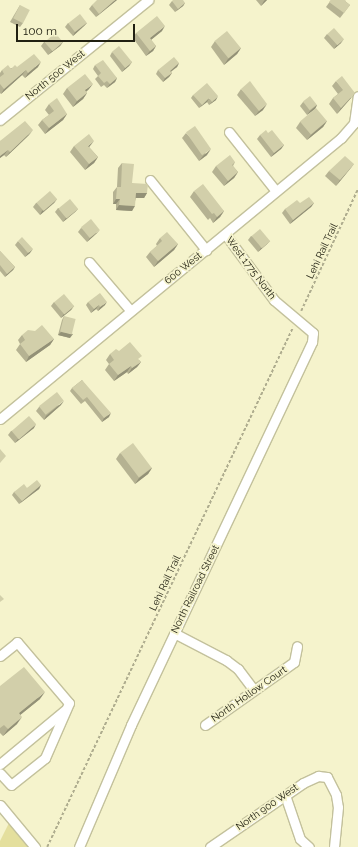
<!DOCTYPE html>
<style>
body{margin:0}
#map{position:relative;width:358px;height:847px;overflow:hidden;background:#f5f3cc;font-family:Raleway,sans-serif}
div>[style]{position:absolute}
.green>*{inset:0;background:#e4df9d}
.path>*{height:1.5px;margin-top:-0.75px;transform-origin:0;background:repeating-linear-gradient(90deg,#aeac8e 0 3px,transparent 0 5px)}
.roads{filter:drop-shadow(1px 0 #c3c19c) drop-shadow(-1px 0 #c3c19c) drop-shadow(0 1px #c3c19c) drop-shadow(0 -1px #c3c19c)}
.minor>*{height:9px;margin:-4.5px;padding:0 4.5px;transform-origin:4.5px;border-radius:4.5px;background:#fff}
.wall>*{inset:0;background:#b5b292}
.shaded-wall>*{inset:0;background:#939177}
.building>*{inset:0;background:#d2cfaa;transform-origin:0 0}
span{translate:-50% -50%;white-space:nowrap;text-align:center;line-height:1.15;-webkit-text-stroke:3.5px #f5f3cc;paint-order:stroke}
.street-label{font-size:10px;color:#212012}
.scale{position:absolute;left:16px;top:24px;width:119px;height:18px;box-sizing:border-box;border:2px solid #212012;border-top:0;padding-left:5px;font-size:12px;line-height:14px;white-space:nowrap;color:#212012;-webkit-text-stroke:3px #f5f3cc;paint-order:stroke}
</style>
<div id="map">
<div class="green">
<div style="clip-path:polygon(9px 823px,28px 847px,0 847px,0 841px)"></div>
</div>
<div class="path">
<div style="left:301px;top:311px;width:135px;rotate:-65deg"></div>
<div style="left:47px;top:847px;width:575px;rotate:-64.68deg"></div>
</div>
<div class="roads">
<div class="minor">
<div style="left:0;top:120px;width:191px;rotate:-39deg"></div>
<div style="left:229px;top:132px;width:75px;rotate:51.5deg"></div>
<div style="left:150px;top:180px;width:90px;rotate:51.3deg"></div>
<div style="left:89px;top:262px;width:63px;rotate:49.5deg"></div>
<div style="left:0;top:419px;width:442px;rotate:-39.5deg"></div>
<div style="left:341px;top:138px;width:20px;rotate:-49deg"></div>
<div style="left:354px;top:123px;width:27px;rotate:-82deg"></div>
<div style="left:174px;top:633px;width:59px;rotate:27.4deg"></div>
<div style="left:226px;top:660px;width:15px;rotate:37deg"></div>
<div style="left:238px;top:669px;width:26px;rotate:53deg"></div>
<div style="left:0;top:656px;width:22px;rotate:-39deg"></div>
<div style="left:17px;top:642px;width:80px;rotate:49.6deg"></div>
<div style="left:69px;top:703px;width:60px;rotate:113.6deg"></div>
<div style="left:45px;top:758px;width:43px;rotate:141.5deg"></div>
<div style="left:11px;top:785px;width:16px;rotate:-133deg"></div>
<div style="left:205px;top:725px;width:109px;rotate:-35.3deg"></div>
<div style="left:294px;top:662px;width:16px;rotate:-79deg"></div>
<div style="left:0;top:764px;width:85px;rotate:-39.7deg"></div>
<div style="left:285px;top:795px;width:46px;rotate:71.2deg"></div>
<div style="left:300px;top:839px;width:12px;rotate:42deg"></div>
<div style="left:0;top:805px;width:55px;rotate:50.2deg"></div>
<div style="left:79px;top:847px;width:133px;rotate:-66.9deg"></div>
<div style="left:131px;top:725px;width:424px;rotate:-64.7deg"></div>
<div style="left:312px;top:342px;width:9px;rotate:-84deg"></div>
<div style="left:313px;top:333px;width:51px;rotate:-139.8deg"></div>
<div style="left:274px;top:300px;width:82px;rotate:-126.6deg"></div>
<div style="left:210px;top:847px;width:113px;rotate:-34.5deg"></div>
<div style="left:303px;top:783px;width:17px;rotate:-25deg"></div>
<div style="left:318px;top:776px;width:9px;rotate:6deg"></div>
<div style="left:327px;top:777px;width:20px;rotate:63deg"></div>
<div style="left:336px;top:795px;width:12px;rotate:81deg"></div>
<div style="left:338px;top:807px;width:40px;rotate:95.7deg"></div>
</div>
</div>
<div class="wall">
<div style="clip-path:polygon(117px 0,96px 17px,89px 9px,92px 5px)"></div>
<div style="clip-path:polygon(256px 0,267px 0,261px 6px)"></div>
<div style="clip-path:polygon(331px 0,345px 1px,350px 5px,340px 18px,326px 7px)"></div>
<div style="clip-path:polygon(172px 1px,185px 3px,183px 6px,175px 12px,169px 5px)"></div>
<div style="clip-path:polygon(20px 5px,23px 23px,20px 27px,10px 22px)"></div>
<div style="clip-path:polygon(68px 23px,87px 23px,84px 26px,73px 36px,65px 27px)"></div>
<div style="clip-path:polygon(162px 31px,151px 40px,156px 46px,153px 51px,146px 56px,133px 38px,136px 33px)"></div>
<div style="clip-path:polygon(327px 34px,341px 43px,334px 49px,324px 38px)"></div>
<div style="clip-path:polygon(215px 41px,241px 48px,237px 54px,224px 65px,211px 47px)"></div>
<div style="clip-path:polygon(44px 42px,63px 42px,60px 46px,48px 55px,41px 46px)"></div>
<div style="clip-path:polygon(112px 52px,132px 62px,129px 66px,122px 72px,110px 56px)"></div>
<div style="clip-path:polygon(179px 63px,177px 67px,171px 72px,172px 73px,169px 77px,163px 82px,156px 74px,158px 70px)"></div>
<div style="clip-path:polygon(95px 65px,117px 78px,115px 82px,107px 88px,104px 85px,101px 87px,95px 79px,98px 76px,93px 69px)"></div>
<div style="clip-path:polygon(17px 67px,38px 67px,25px 78px,22px 75px,1px 94px,0 93px,0 73px,2px 70px)"></div>
<div style="clip-path:polygon(336px 81px,351px 98px,337px 114px,329px 104px,333px 98px,338px 94px,332px 86px)"></div>
<div style="clip-path:polygon(67px 88px,89px 89px,86px 92px,87px 93px,83px 99px,73px 107px,63px 94px)"></div>
<div style="clip-path:polygon(241px 89px,263px 110px,255px 116px,237px 95px)"></div>
<div style="clip-path:polygon(193px 95px,216px 100px,209px 105px,207px 102px,199px 108px,191px 98px)"></div>
<div style="clip-path:polygon(303px 102px,317px 105px,315px 109px,307px 115px,300px 106px)"></div>
<div style="clip-path:polygon(49px 104px,67px 114px,63px 120px,45px 134px,38px 125px,42px 120px,49px 115px,45px 110px)"></div>
<div style="clip-path:polygon(327px 121px,323px 127px,307px 140px,296px 128px,300px 122px)"></div>
<div style="clip-path:polygon(186px 133px,207px 155px,199px 161px,182px 138px)"></div>
<div style="clip-path:polygon(268px 133px,284px 145px,281px 149px,271px 157px,257px 139px,260px 135px)"></div>
<div style="clip-path:polygon(29px 135px,6px 157px,4px 155px,0 158px,0 141px)"></div>
<div style="clip-path:polygon(74px 146px,90px 146px,89px 147px,98px 157px,94px 163px,85px 170px,70px 152px)"></div>
<div style="clip-path:polygon(235px 162px,233px 166px,238px 172px,234px 178px,224px 186px,212px 172px,216px 166px)"></div>
<div style="clip-path:polygon(122px 163px,132px 183px,147px 193px,144px 198px,136px 198px,132px 211px,116px 210px,116px 204px,113px 204px,113px 192px,117px 187px,118px 168px)"></div>
<div style="clip-path:polygon(354px 164px,336px 186px,325px 176px,329px 171px)"></div>
<div style="clip-path:polygon(194px 191px,224px 211px,220px 217px,213px 223px,210px 218px,208px 220px,190px 197px)"></div>
<div style="clip-path:polygon(57px 199px,54px 203px,40px 215px,33px 207px,36px 203px)"></div>
<div style="clip-path:polygon(300px 203px,314px 203px,311px 207px,290px 224px,282px 213px,285px 209px)"></div>
<div style="clip-path:polygon(58px 208px,78px 209px,75px 212px,63px 222px,55px 212px)"></div>
<div style="clip-path:polygon(81px 228px,97px 233px,87px 242px,78px 232px)"></div>
<div style="clip-path:polygon(251px 236px,270px 241px,267px 244px,258px 252px,248px 240px)"></div>
<div style="clip-path:polygon(160px 238px,178px 244px,174px 250px,154px 267px,146px 257px,150px 252px,157px 246px,156px 244px)"></div>
<div style="clip-path:polygon(18px 241px,30px 253px,25px 257px,15px 245px)"></div>
<div style="clip-path:polygon(0 251px,15px 267px,13px 270px,5px 277px,0 271px)"></div>
<div style="clip-path:polygon(54px 302px,74px 306px,71px 310px,61px 318px,51px 306px)"></div>
<div style="clip-path:polygon(88px 302px,105px 305px,98px 311px,96px 309px,91px 313px,86px 305px)"></div>
<div style="clip-path:polygon(64px 316px,70px 338px,58px 335px,62px 320px)"></div>
<div style="clip-path:polygon(22px 335px,54px 339px,50px 345px,26px 362px,16px 350px,20px 344px,18px 340px)"></div>
<div style="clip-path:polygon(119px 351px,139px 360px,141px 362px,137px 367px,128px 374px,127px 372px,114px 381px,105px 370px,109px 364px,106px 360px,110px 354px)"></div>
<div style="clip-path:polygon(82px 380px,109px 417px,102px 422px,85px 401px,81px 404px,70px 391px,72px 388px)"></div>
<div style="clip-path:polygon(61px 405px,44px 420px,36px 411px,39px 407px)"></div>
<div style="clip-path:polygon(34px 428px,15px 443px,8px 435px,11px 431px)"></div>
<div style="clip-path:polygon(120px 453px,152px 468px,148px 474px,135px 484px,116px 459px)"></div>
<div style="clip-path:polygon(41px 485px,39px 489px,19px 504px,12px 495px,14px 492px,27px 488px)"></div>
<div style="clip-path:polygon(0 686px,40px 699px,20px 715px,17px 724px,3px 736px,0 733px)"></div>
</div>
<div class="shaded-wall">
<div style="clip-path:polygon(115px 0,117px 0,96px 17px,99px 14px)"></div>
<div style="clip-path:polygon(265px 0,267px 0,261px 6px,264px 1px)"></div>
<div style="clip-path:polygon(185px 3px,183px 6px,175px 12px,178px 9px)"></div>
<div style="clip-path:polygon(87px 23px,84px 26px,73px 36px,75px 32px)"></div>
<div style="clip-path:polygon(165px 26px,162px 31px,147px 43px,150px 38px)"></div>
<div style="clip-path:polygon(344px 39px,341px 43px,334px 49px,336px 46px)"></div>
<div style="clip-path:polygon(63px 42px,60px 46px,48px 55px,51px 52px)"></div>
<div style="clip-path:polygon(156px 46px,153px 51px,146px 56px,150px 51px)"></div>
<div style="clip-path:polygon(241px 48px,237px 54px,224px 65px,228px 59px)"></div>
<div style="clip-path:polygon(41px 62px,38px 67px,25px 78px,28px 73px)"></div>
<div style="clip-path:polygon(132px 62px,129px 66px,122px 72px,125px 68px)"></div>
<div style="clip-path:polygon(179px 63px,177px 67px,167px 74px,170px 71px)"></div>
<div style="clip-path:polygon(26px 70px,22px 75px,1px 94px,4px 89px)"></div>
<div style="clip-path:polygon(172px 73px,169px 77px,163px 82px,165px 78px)"></div>
<div style="clip-path:polygon(117px 78px,115px 82px,107px 88px,110px 84px)"></div>
<div style="clip-path:polygon(93px 84px,89px 89px,81px 96px,85px 90px)"></div>
<div style="clip-path:polygon(87px 93px,83px 99px,73px 107px,77px 101px)"></div>
<div style="clip-path:polygon(355px 93px,351px 98px,337px 114px,341px 108px)"></div>
<div style="clip-path:polygon(218px 96px,216px 100px,209px 105px)"></div>
<div style="clip-path:polygon(209px 98px,207px 102px,199px 108px)"></div>
<div style="clip-path:polygon(267px 104px,263px 110px,255px 116px,259px 111px)"></div>
<div style="clip-path:polygon(317px 105px,315px 109px,307px 115px,310px 111px)"></div>
<div style="clip-path:polygon(67px 114px,63px 120px,45px 134px,49px 128px)"></div>
<div style="clip-path:polygon(327px 121px,323px 127px,307px 140px,311px 135px)"></div>
<div style="clip-path:polygon(33px 130px,29px 135px,6px 157px,10px 152px)"></div>
<div style="clip-path:polygon(94px 141px,90px 146px,84px 151px,88px 146px)"></div>
<div style="clip-path:polygon(284px 145px,281px 149px,271px 157px,274px 153px)"></div>
<div style="clip-path:polygon(211px 149px,207px 155px,199px 161px,203px 156px)"></div>
<div style="clip-path:polygon(8px 150px,4px 155px,0 158px,0 156px)"></div>
<div style="clip-path:polygon(98px 157px,94px 163px,85px 170px,89px 164px)"></div>
<div style="clip-path:polygon(354px 164px,350px 169px,336px 186px,340px 180px)"></div>
<div style="clip-path:polygon(238px 172px,234px 178px,224px 186px,228px 181px)"></div>
<div style="clip-path:polygon(136px 193px,147px 193px,144px 198px,133px 198px)"></div>
<div style="clip-path:polygon(57px 199px,54px 203px,40px 215px,42px 211px)"></div>
<div style="clip-path:polygon(116px 199px,120px 199px,116px 204px,113px 204px)"></div>
<div style="clip-path:polygon(314px 203px,311px 207px,290px 224px,293px 220px)"></div>
<div style="clip-path:polygon(119px 205px,135px 206px,132px 211px,116px 210px)"></div>
<div style="clip-path:polygon(78px 209px,75px 212px,63px 222px,66px 218px)"></div>
<div style="clip-path:polygon(224px 211px,220px 217px,213px 223px,217px 217px)"></div>
<div style="clip-path:polygon(100px 230px,97px 233px,87px 242px,90px 238px)"></div>
<div style="clip-path:polygon(270px 241px,267px 244px,258px 252px,261px 248px)"></div>
<div style="clip-path:polygon(178px 244px,174px 250px,154px 267px,158px 261px)"></div>
<div style="clip-path:polygon(33px 249px,30px 253px,25px 257px,28px 253px)"></div>
<div style="clip-path:polygon(15px 267px,13px 270px,5px 277px,7px 274px)"></div>
<div style="clip-path:polygon(107px 302px,105px 305px,98px 311px,100px 307px)"></div>
<div style="clip-path:polygon(99px 305px,96px 309px,91px 313px,94px 309px)"></div>
<div style="clip-path:polygon(74px 306px,71px 310px,61px 318px,64px 314px)"></div>
<div style="clip-path:polygon(61px 332px,73px 334px,70px 338px,58px 335px)"></div>
<div style="clip-path:polygon(54px 339px,50px 345px,26px 362px,29px 356px)"></div>
<div style="clip-path:polygon(141px 362px,137px 367px,128px 374px,132px 368px)"></div>
<div style="clip-path:polygon(131px 366px,127px 372px,114px 381px,118px 375px)"></div>
<div style="clip-path:polygon(64px 401px,61px 405px,44px 420px,46px 416px)"></div>
<div style="clip-path:polygon(111px 413px,109px 417px,102px 422px,104px 418px)"></div>
<div style="clip-path:polygon(36px 424px,34px 428px,15px 443px,18px 439px)"></div>
<div style="clip-path:polygon(152px 468px,148px 474px,135px 484px,139px 478px)"></div>
<div style="clip-path:polygon(41px 485px,39px 489px,19px 504px,22px 501px)"></div>
<div style="clip-path:polygon(45px 692px,40px 699px,14px 720px,19px 713px)"></div>
<div style="clip-path:polygon(22px 717px,17px 724px,3px 736px,8px 729px)"></div>
</div>
<div class="building">
<div style="clip-path:polygon(97px 0,115px 0,99px 14px,92px 5px)"></div>
<div style="clip-path:polygon(173px 0,183px 0,185px 3px,178px 9px,172px 1px)"></div>
<div style="clip-path:polygon(331px 0,346px 0,345px 1px,350px 5px,344px 13px,329px 2px)"></div>
<div style="left:20px;top:5px;width:11px;height:15px;rotate:27deg"></div>
<div style="left:80px;top:14px;width:11px;height:15px;rotate:52deg"></div>
<div style="clip-path:polygon(157px 16px,165px 26px,150px 38px,156px 46px,150px 51px,136px 33px)"></div>
<div style="left:334px;top:28px;width:15px;height:9px;rotate:48deg"></div>
<div style="left:227px;top:31px;width:22px;height:16px;rotate:51deg"></div>
<div style="left:55px;top:33px;width:12px;height:14px;rotate:48deg"></div>
<div style="left:119px;top:46px;width:21px;height:9px;rotate:51deg"></div>
<div style="clip-path:polygon(34px 54px,41px 62px,28px 73px,26px 70px,4px 89px,0 84px,0 77px,4px 74px,2px 70px,8px 65px,11px 69px,15px 65px,17px 67px)"></div>
<div style="clip-path:polygon(174px 57px,179px 63px,170px 71px,172px 73px,165px 78px,158px 70px)"></div>
<div style="clip-path:polygon(103px 60px,117px 78px,110px 84px,107px 81px,104px 83px,98px 76px,101px 73px,95px 65px)"></div>
<div style="clip-path:polygon(85px 74px,93px 84px,85px 90px,87px 93px,77px 101px,67px 88px)"></div>
<div style="clip-path:polygon(342px 76px,355px 93px,341px 108px,333px 98px,343px 90px,336px 81px)"></div>
<div style="clip-path:polygon(250px 81px,267px 104px,259px 111px,241px 89px)"></div>
<div style="clip-path:polygon(207px 83px,218px 96px,212px 102px,209px 98px,202px 105px,193px 95px)"></div>
<div style="left:310px;top:96px;width:11px;height:9px;rotate:52deg"></div>
<div style="clip-path:polygon(57px 98px,67px 114px,49px 128px,42px 120px,54px 111px,49px 104px)"></div>
<div style="left:316px;top:108px;width:17px;height:21px;rotate:50deg"></div>
<div style="clip-path:polygon(25px 121px,33px 130px,10px 152px,8px 150px,0 156px,0 141px)"></div>
<div style="left:195px;top:126px;width:28px;height:11px;rotate:55deg"></div>
<div style="clip-path:polygon(266px 130px,268px 133px,272px 130px,284px 145px,274px 153px,260px 135px)"></div>
<div style="clip-path:polygon(89px 134px,94px 141px,88px 146px,98px 157px,89px 164px,74px 146px)"></div>
<div style="clip-path:polygon(230px 155px,235px 162px,232px 165px,238px 172px,228px 181px,216px 166px)"></div>
<div style="clip-path:polygon(345px 156px,354px 164px,340px 180px,329px 171px)"></div>
<div style="clip-path:polygon(122px 163px,134px 164px,132px 183px,148px 184px,147px 193px,136px 193px,135px 206px,119px 205px,120px 199px,116px 199px,117px 187px,121px 187px)"></div>
<div style="clip-path:polygon(203px 184px,224px 211px,217px 217px,214px 213px,212px 214px,194px 191px)"></div>
<div style="left:50px;top:191px;width:11px;height:18px;rotate:49deg"></div>
<div style="clip-path:polygon(309px 197px,314px 203px,293px 220px,285px 209px,297px 200px,300px 203px)"></div>
<div style="left:70px;top:199px;width:13px;height:15px;rotate:51deg"></div>
<div style="left:91px;top:219px;width:14px;height:13px;rotate:51deg"></div>
<div style="left:260px;top:229px;width:16px;height:11px;rotate:50deg"></div>
<div style="clip-path:polygon(167px 232px,178px 244px,158px 261px,150px 252px,162px 241px,160px 238px)"></div>
<div style="clip-path:polygon(22px 237px,33px 249px,28px 253px,18px 241px)"></div>
<div style="clip-path:polygon(0 251px,15px 267px,7px 274px,0 265px)"></div>
<div style="clip-path:polygon(100px 293px,107px 302px,100px 307px,99px 305px,94px 309px,88px 302px)"></div>
<div style="left:64px;top:294px;width:16px;height:13px;rotate:50deg"></div>
<div style="left:64px;top:316px;width:12px;height:16px;rotate:14deg"></div>
<div style="clip-path:polygon(42px 325px,54px 339px,29px 356px,20px 344px,25px 340px,22px 335px,28px 330px,35px 331px)"></div>
<div style="clip-path:polygon(130px 342px,142px 356px,138px 359px,141px 362px,132px 368px,131px 366px,118px 375px,109px 364px,114px 360px,110px 354px,116px 349px,119px 351px)"></div>
<div style="clip-path:polygon(82px 380px,111px 413px,104px 418px,87px 397px,83px 400px,72px 388px)"></div>
<div style="left:57px;top:392px;width:11px;height:23px;rotate:52deg"></div>
<div style="left:29px;top:416px;width:11px;height:23px;rotate:49deg"></div>
<div style="left:133px;top:443px;width:31px;height:16px;rotate:53deg"></div>
<div style="clip-path:polygon(0 449px,6px 456px,0 463px)"></div>
<div style="clip-path:polygon(37px 480px,41px 485px,22px 501px,14px 492px,24px 484px,27px 488px)"></div>
<div style="clip-path:polygon(0 595px,4px 599px,0 602px)"></div>
<div style="clip-path:polygon(24px 667px,45px 692px,19px 713px,22px 717px,8px 729px,4px 725px,0 728px,0 686px)"></div>
</div>
<div class="street-label">
<span style="left:55px;top:75px;rotate:-39deg">North 500 West</span>
<span style="left:322px;top:251px;rotate:-65deg">Lehi Rail Trail</span>
<span style="left:183px;top:268px;rotate:-39deg">600 West</span>
<span style="left:251px;top:268px;rotate:53deg">West 1775 North</span>
<span style="left:165px;top:583px;rotate:-65deg">Lehi Rail Trail</span>
<span style="left:195px;top:589px;rotate:-64deg">North Railroad Street</span>
<span style="left:249px;top:694px;rotate:-35deg">North Hollow Court</span>
<span style="left:267px;top:807px;rotate:-35deg">North 900 West</span>
</div>
<div class="scale">100 m</div>
</div>
